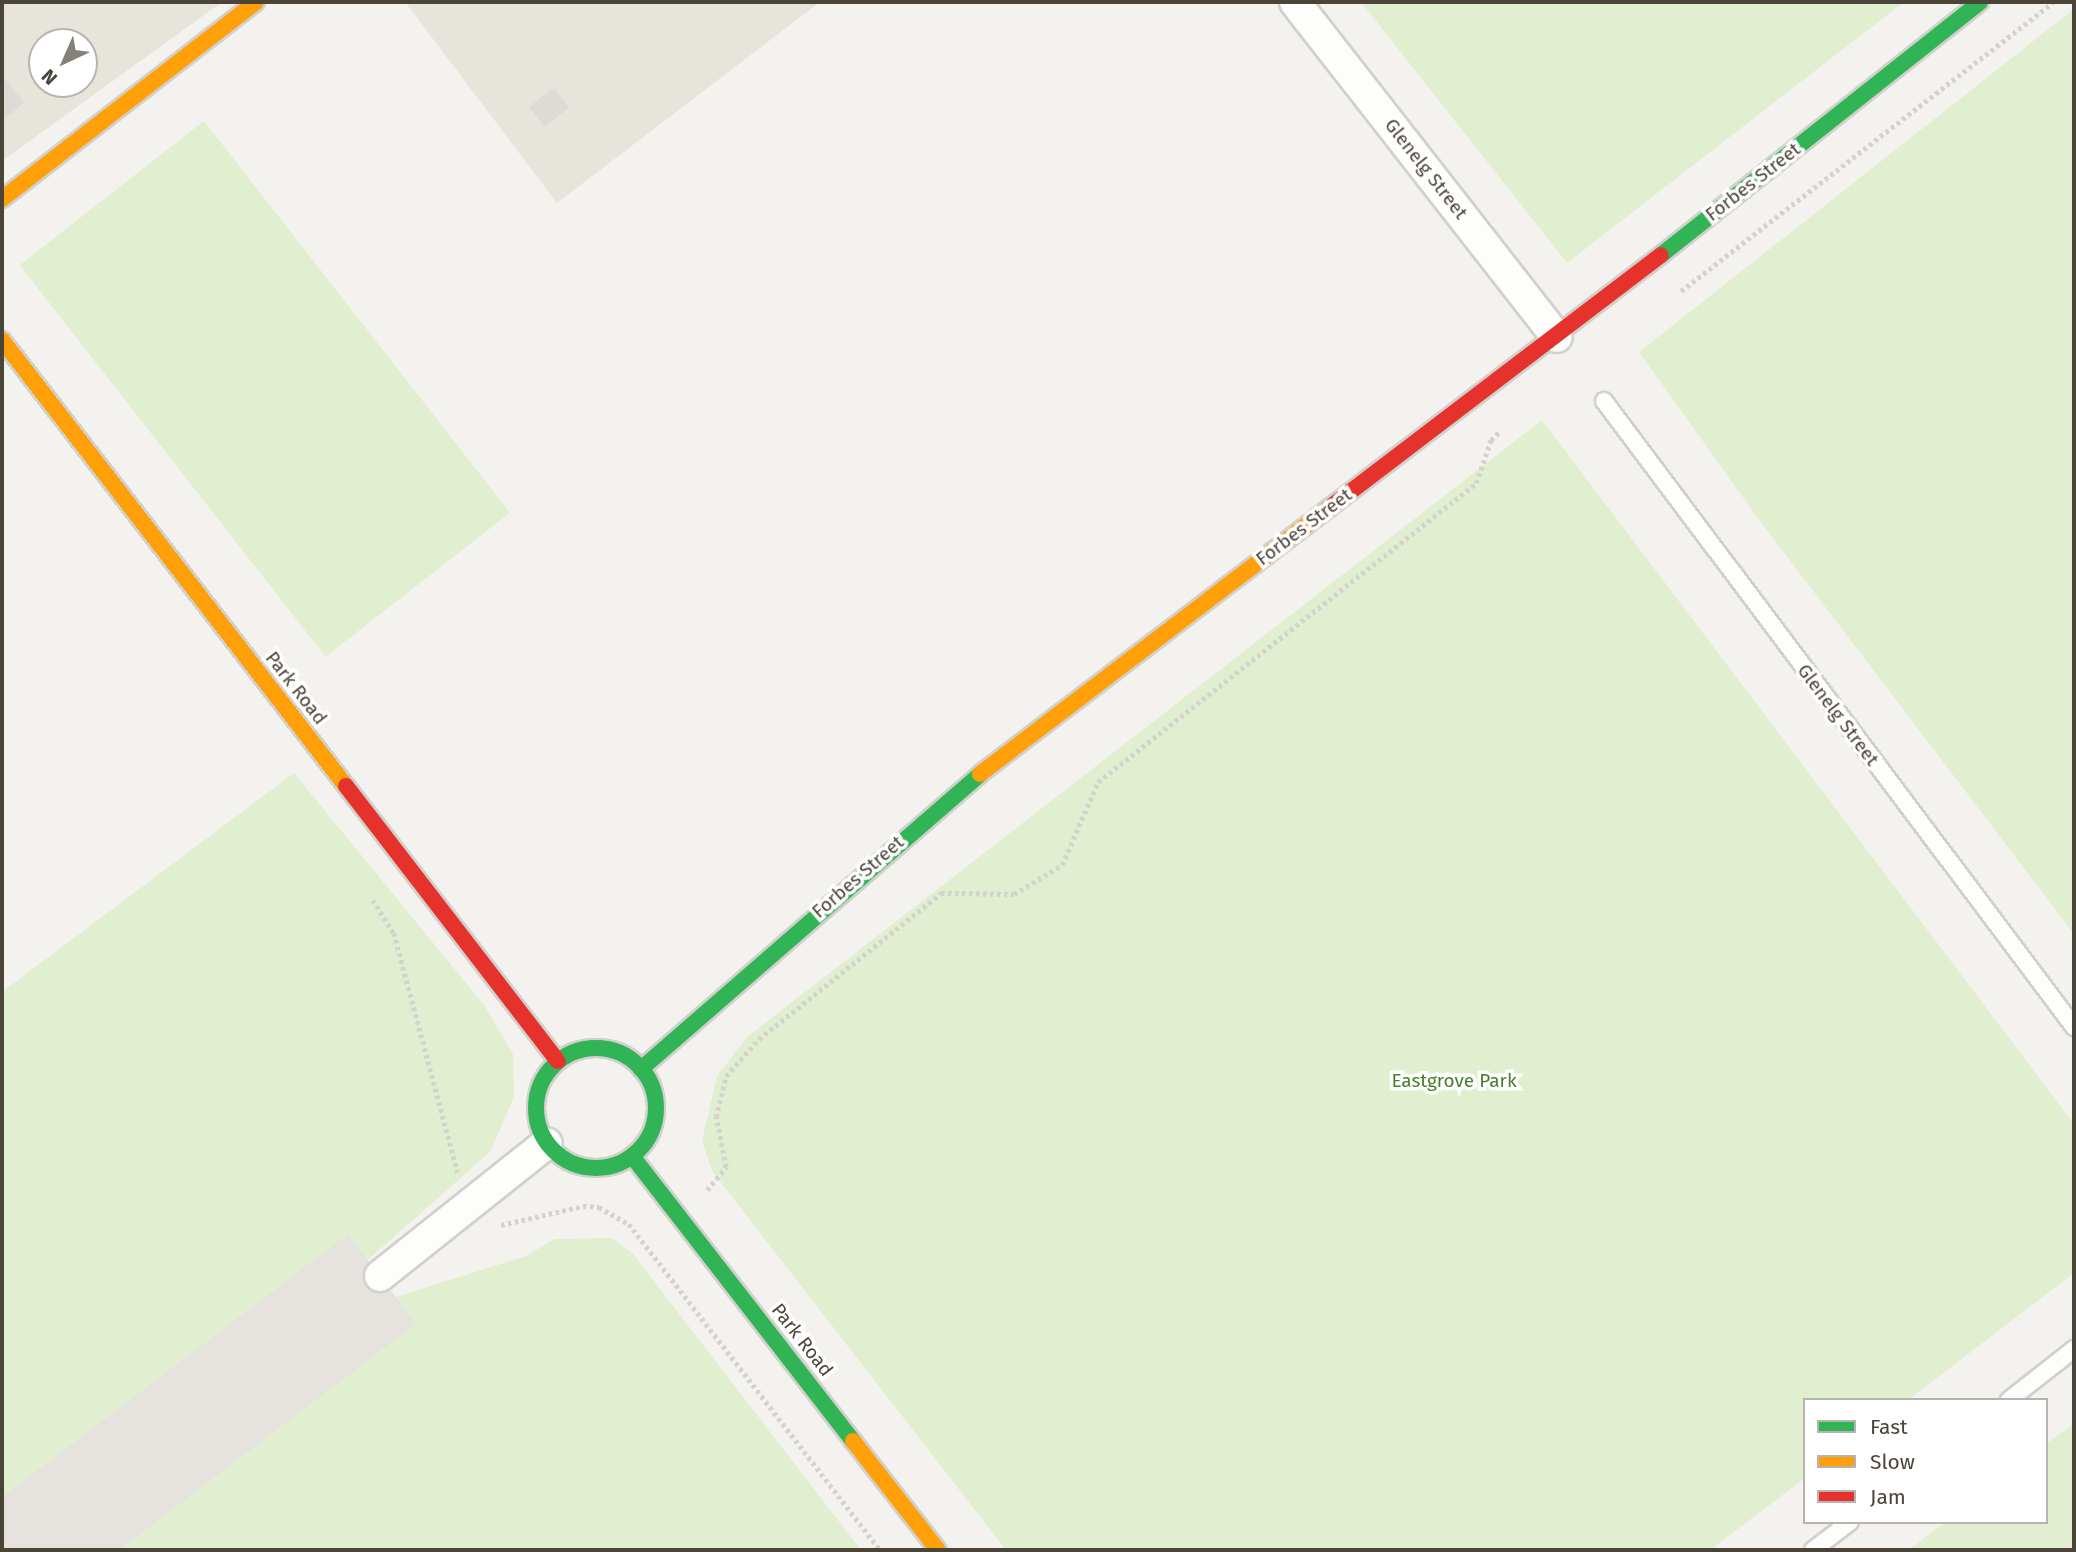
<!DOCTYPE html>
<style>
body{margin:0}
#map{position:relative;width:2076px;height:1552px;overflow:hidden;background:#f4f2ee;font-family:"Fira Sans",sans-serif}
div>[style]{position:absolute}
.residential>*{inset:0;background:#e7e4dc}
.green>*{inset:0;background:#e1eecf;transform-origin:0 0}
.parking>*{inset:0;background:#e6e3df}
.building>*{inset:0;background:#dedbd6;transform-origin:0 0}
.path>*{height:4.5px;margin-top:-2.25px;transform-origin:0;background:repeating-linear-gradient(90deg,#d3d2cc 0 3.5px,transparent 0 7px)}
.roads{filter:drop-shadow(2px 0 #d2d0cb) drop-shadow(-2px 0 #d2d0cb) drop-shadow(0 2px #d2d0cb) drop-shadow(0 -2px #d2d0cb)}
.lane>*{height:16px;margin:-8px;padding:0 8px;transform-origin:8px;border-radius:8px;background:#fdfdfc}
.street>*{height:30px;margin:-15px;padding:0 15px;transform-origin:15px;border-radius:15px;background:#fdfdfc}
.fast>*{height:16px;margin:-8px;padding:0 8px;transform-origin:8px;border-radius:8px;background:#30b455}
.fast>.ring{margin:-8px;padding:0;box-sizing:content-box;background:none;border:16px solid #30b455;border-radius:50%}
.slow>*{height:16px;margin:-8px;padding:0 8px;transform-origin:8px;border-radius:8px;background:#ff9f0a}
.jam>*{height:16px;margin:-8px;padding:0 8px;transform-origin:8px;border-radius:8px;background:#e5322d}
span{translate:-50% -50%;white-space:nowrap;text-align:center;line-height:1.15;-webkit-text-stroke:7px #fff;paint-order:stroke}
.street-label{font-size:19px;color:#4b4439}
.park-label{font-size:19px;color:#4a7f2a}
.frame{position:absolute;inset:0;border:4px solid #4b4439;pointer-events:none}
.legend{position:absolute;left:1803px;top:1398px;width:245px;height:126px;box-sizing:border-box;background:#fff;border:2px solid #b7b4b0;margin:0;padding:9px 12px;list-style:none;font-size:21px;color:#4b4439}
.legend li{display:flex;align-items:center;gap:14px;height:35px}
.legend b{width:35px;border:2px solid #b7b4b0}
.north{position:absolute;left:28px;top:28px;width:70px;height:70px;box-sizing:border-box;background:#fff;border:2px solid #b7b4b0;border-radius:50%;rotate:224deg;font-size:19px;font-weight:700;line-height:28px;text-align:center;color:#4b4439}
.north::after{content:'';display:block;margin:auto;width:24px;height:32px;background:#868178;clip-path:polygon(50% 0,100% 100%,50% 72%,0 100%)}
</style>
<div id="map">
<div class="residential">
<div style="clip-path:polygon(evenodd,2px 2px,222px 2px,2px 161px,2px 2px,42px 42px,84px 42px,84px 84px,42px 84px,42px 42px)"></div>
<div style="clip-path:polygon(405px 2px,820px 2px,557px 203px)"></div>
</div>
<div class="green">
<div style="clip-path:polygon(1361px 2px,1904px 2px,1567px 263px)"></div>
<div style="clip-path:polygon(2074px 9px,2074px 934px,1760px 521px,1639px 352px)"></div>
<div style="left:204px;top:121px;width:497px;height:234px;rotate:52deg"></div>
<div style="clip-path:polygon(1542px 420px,2074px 1124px,2074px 1273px,1908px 1400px,1805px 1400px,1805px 1478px,1710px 1550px,1006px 1550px,712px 1171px,702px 1141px,717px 1076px,747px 1037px)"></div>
<div style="clip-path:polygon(294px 773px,484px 1005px,513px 1054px,514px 1097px,490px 1152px,360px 1267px,386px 1300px,526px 1256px,555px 1239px,612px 1238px,633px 1254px,861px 1550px,2px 1550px,2px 992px)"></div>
<div style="clip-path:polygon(2074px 1423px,2074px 1550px,1909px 1550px,1945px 1522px,2046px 1522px,2046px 1444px)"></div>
</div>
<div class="parking">
<div style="clip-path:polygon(348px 1234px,416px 1324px,119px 1550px,2px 1550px,2px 1497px)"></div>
</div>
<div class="building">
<div style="clip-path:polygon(2px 75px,24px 103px,2px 121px)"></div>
<div style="left:554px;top:88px;width:25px;height:31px;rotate:53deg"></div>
</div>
<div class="path">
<div style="left:1681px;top:291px;width:471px;rotate:-37.8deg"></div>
<div style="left:373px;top:900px;width:39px;rotate:58deg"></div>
<div style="left:394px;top:933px;width:248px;rotate:75.1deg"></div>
<div style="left:707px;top:1190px;width:30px;rotate:-50deg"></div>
<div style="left:726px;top:1167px;width:51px;rotate:-101.3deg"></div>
<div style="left:716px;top:1117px;width:42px;rotate:-76.3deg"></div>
<div style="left:726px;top:1076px;width:50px;rotate:-48.3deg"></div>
<div style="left:759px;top:1039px;width:233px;rotate:-38.7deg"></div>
<div style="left:941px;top:893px;width:73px;rotate:0.8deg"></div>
<div style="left:1014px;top:894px;width:56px;rotate:-31.1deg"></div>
<div style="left:1062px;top:865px;width:90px;rotate:-66.6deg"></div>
<div style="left:1098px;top:782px;width:482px;rotate:-38.3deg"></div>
<div style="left:1476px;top:483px;width:46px;rotate:-70.8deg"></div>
<div style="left:1491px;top:440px;width:13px;rotate:-45deg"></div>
<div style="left:501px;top:1225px;width:84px;rotate:-13deg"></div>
<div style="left:583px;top:1206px;width:16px;rotate:4deg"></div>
<div style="left:599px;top:1207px;width:34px;rotate:30deg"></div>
<div style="left:629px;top:1224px;width:411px;rotate:52.4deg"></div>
</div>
<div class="roads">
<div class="lane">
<div style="left:1604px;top:401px;width:783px;rotate:53.1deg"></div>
<div style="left:2009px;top:1400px;width:83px;rotate:-38.1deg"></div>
<div style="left:1813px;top:1550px;width:46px;rotate:-37.1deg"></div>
</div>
<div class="street">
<div style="left:1295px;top:2px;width:425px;rotate:52deg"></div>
<div style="left:380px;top:1276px;width:213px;rotate:-38.5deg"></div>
</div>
<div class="fast">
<div style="left:1661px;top:255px;width:407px;rotate:-38.4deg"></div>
<div class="ring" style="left:536px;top:1048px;width:104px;height:104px"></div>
<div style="left:641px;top:1069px;width:449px;rotate:-41deg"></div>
<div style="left:632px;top:1156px;width:361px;rotate:52.2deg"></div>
</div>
<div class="slow">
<div style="left:2px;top:199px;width:321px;rotate:-37.8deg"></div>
<div style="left:2px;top:340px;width:563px;rotate:52.36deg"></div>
<div style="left:980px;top:774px;width:439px;rotate:-37.3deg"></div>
<div style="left:853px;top:1441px;width:138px;rotate:52.1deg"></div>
</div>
<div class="jam">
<div style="left:1329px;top:508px;width:417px;rotate:-37.3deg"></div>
<div style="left:346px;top:786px;width:347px;rotate:52.4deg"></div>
</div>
</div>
<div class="street-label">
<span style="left:1426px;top:169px;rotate:52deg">Glenelg Street</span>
<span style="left:1753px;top:182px;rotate:-38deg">Forbes Street</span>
<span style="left:1304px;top:527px;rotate:-37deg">Forbes Street</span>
<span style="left:296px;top:688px;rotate:52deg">Park Road</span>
<span style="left:1838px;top:715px;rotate:53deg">Glenelg Street</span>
<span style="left:858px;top:877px;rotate:-41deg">Forbes Street</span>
<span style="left:802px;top:1340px;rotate:52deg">Park Road</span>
</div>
<div class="park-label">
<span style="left:1454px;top:1081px">Eastgrove Park</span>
</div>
<div class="frame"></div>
<ul class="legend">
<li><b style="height:9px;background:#30b455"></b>Fast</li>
<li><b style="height:9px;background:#ff9f0a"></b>Slow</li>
<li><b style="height:9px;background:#e5322d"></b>Jam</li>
</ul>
<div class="north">N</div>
</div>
